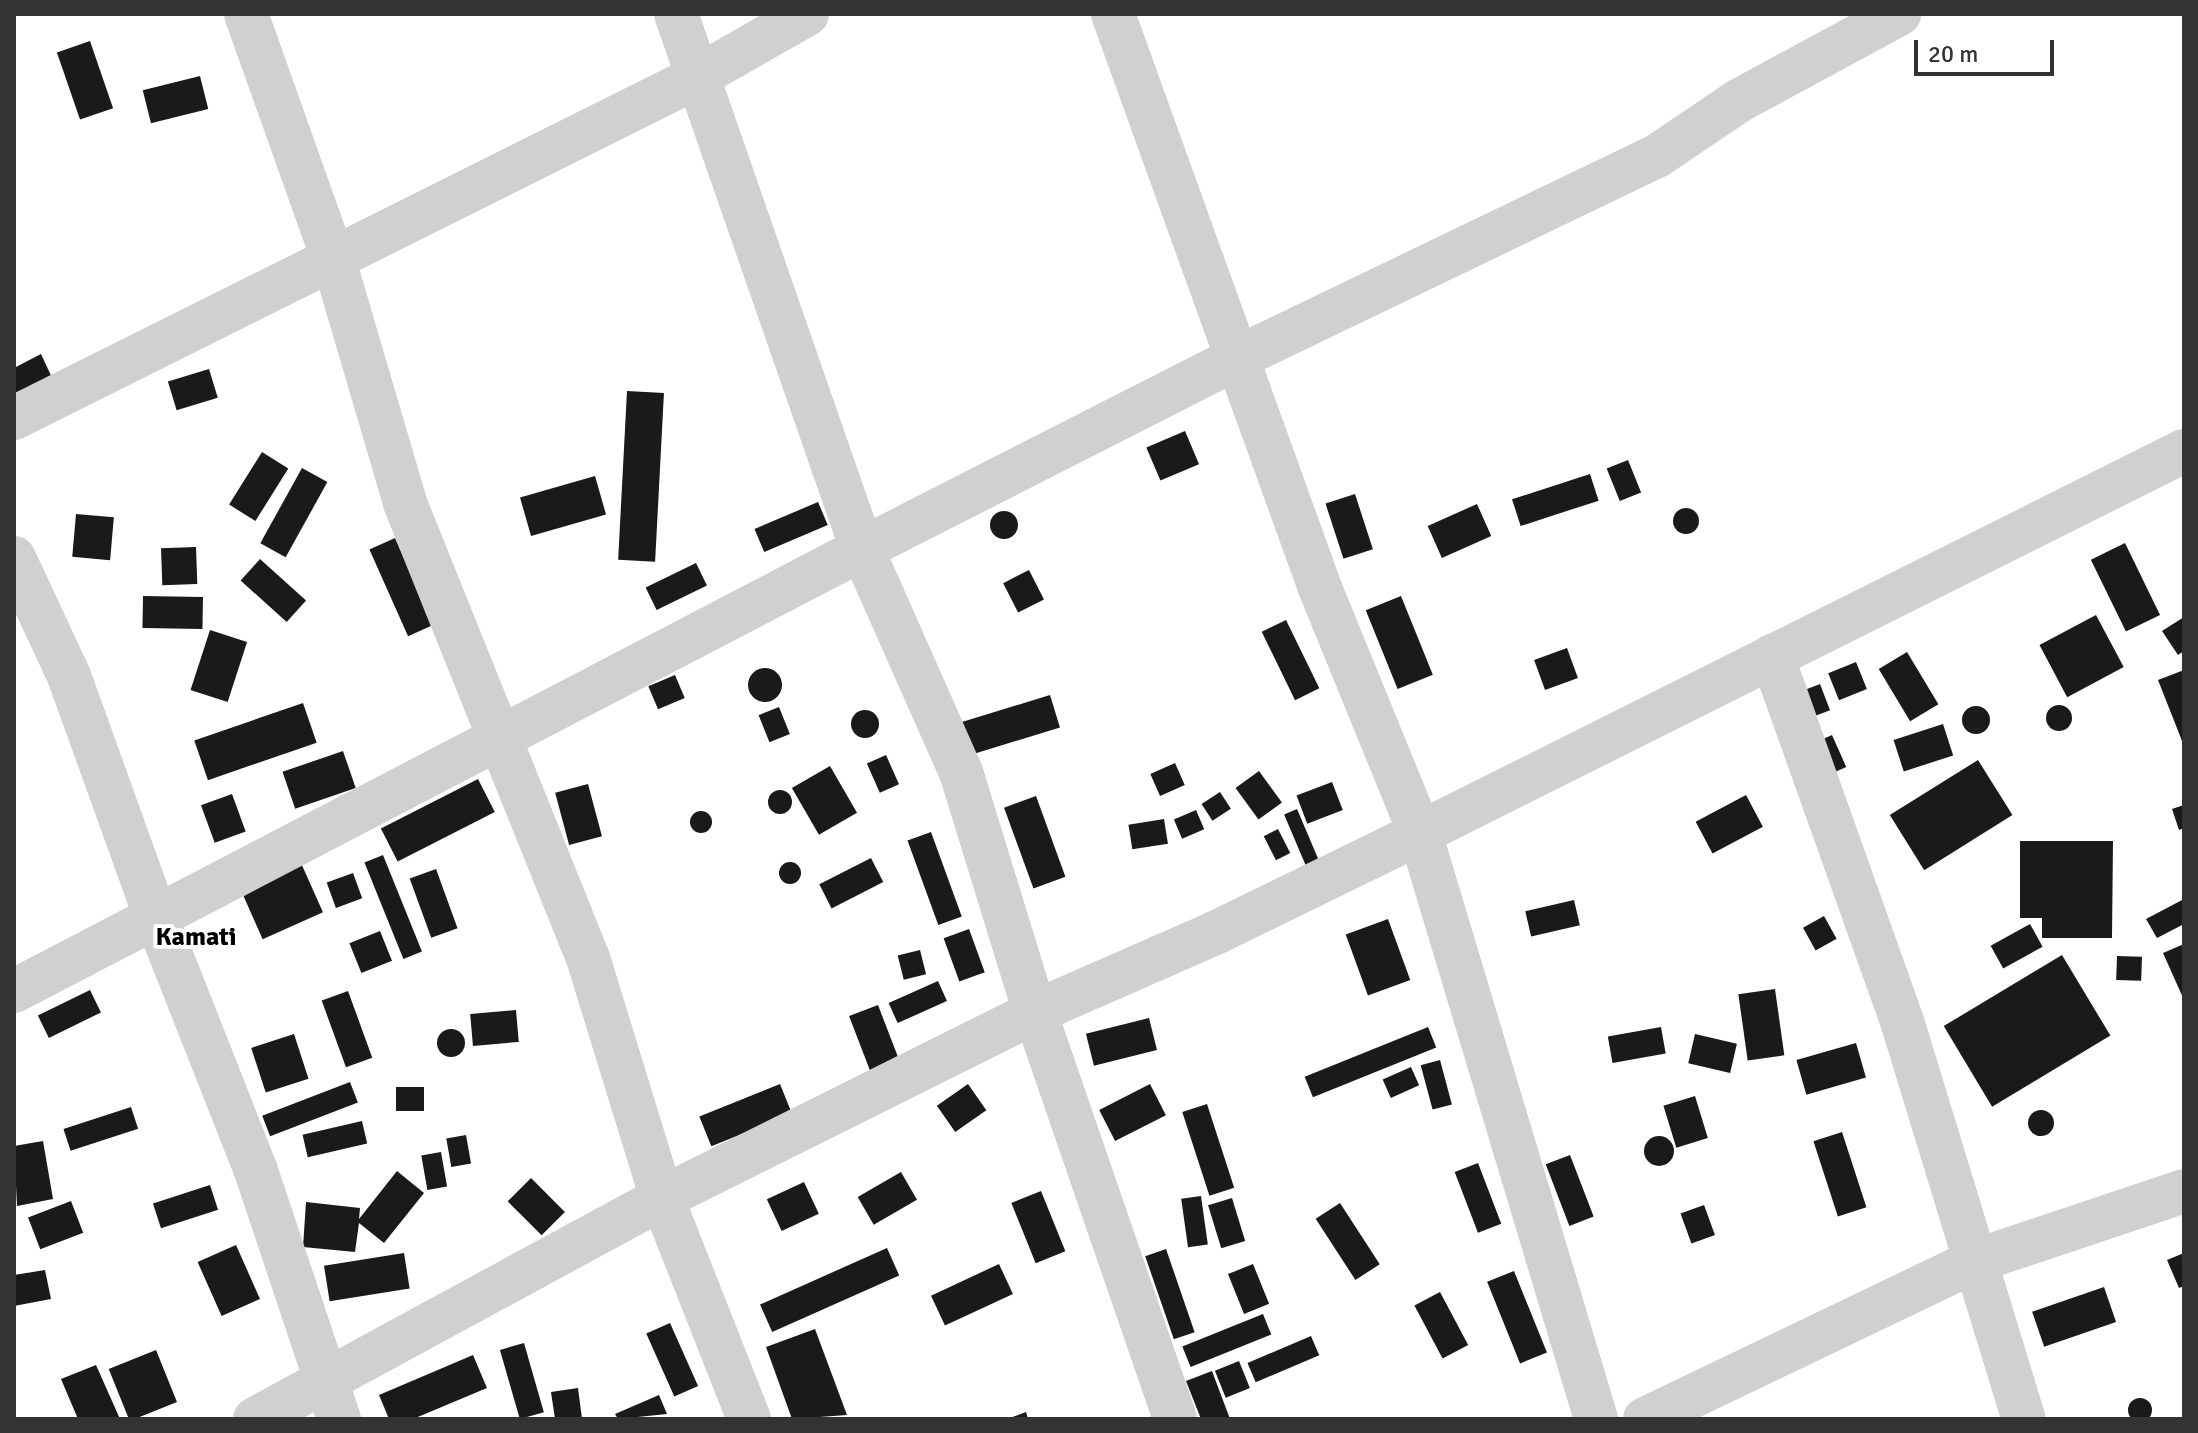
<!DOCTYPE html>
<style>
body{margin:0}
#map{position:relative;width:2198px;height:1433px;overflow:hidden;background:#fff;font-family:Signika,sans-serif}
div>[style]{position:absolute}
.building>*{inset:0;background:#1a1a1a;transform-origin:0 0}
.round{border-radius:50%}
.minor>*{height:44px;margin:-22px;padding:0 22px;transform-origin:22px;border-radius:22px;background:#d0d0d0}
span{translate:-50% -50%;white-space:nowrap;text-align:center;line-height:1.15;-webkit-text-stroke:8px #fff;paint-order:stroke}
.neighbourhood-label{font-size:26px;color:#000;font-weight:700}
.frame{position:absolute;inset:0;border:16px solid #333;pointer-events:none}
.scale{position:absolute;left:1914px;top:40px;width:140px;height:36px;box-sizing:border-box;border:4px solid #333;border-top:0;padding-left:10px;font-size:24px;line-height:28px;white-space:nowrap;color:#333;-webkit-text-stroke:6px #fff;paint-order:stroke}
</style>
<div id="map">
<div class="building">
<div style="left:90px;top:41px;width:71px;height:35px;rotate:71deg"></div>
<div style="left:200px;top:76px;width:34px;height:59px;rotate:76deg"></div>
<div style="clip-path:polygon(41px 354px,54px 382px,14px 400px,14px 368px)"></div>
<div style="left:209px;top:369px;width:30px;height:43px;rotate:73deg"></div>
<div style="left:627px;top:391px;width:37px;height:169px;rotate:3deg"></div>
<div style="left:1185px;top:431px;width:36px;height:42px;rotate:67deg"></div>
<div style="left:262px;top:452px;width:31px;height:62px;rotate:32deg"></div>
<div style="left:1628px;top:460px;width:35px;height:23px;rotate:68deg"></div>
<div style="left:302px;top:468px;width:29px;height:86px;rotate:29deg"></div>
<div style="left:1590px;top:474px;width:28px;height:82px;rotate:72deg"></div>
<div style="left:595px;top:476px;width:40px;height:78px;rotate:74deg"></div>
<div style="left:1355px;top:494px;width:58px;height:31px;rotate:72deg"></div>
<div style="left:818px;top:502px;width:25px;height:69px;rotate:67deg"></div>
<div style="left:1477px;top:504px;width:35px;height:54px;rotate:66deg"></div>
<div class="round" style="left:1673px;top:508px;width:26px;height:26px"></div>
<div class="round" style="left:990px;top:511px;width:28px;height:28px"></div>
<div style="left:76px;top:514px;width:38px;height:43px;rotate:5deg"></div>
<div style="left:395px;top:538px;width:95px;height:28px;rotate:66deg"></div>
<div style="left:2125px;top:543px;width:80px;height:38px;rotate:64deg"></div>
<div style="left:196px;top:547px;width:37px;height:35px;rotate:88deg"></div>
<div style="left:260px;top:559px;width:62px;height:29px;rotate:42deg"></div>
<div style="left:696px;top:563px;width:25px;height:56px;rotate:64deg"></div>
<div style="left:1029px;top:570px;width:33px;height:29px;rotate:63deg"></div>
<div style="left:143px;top:596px;width:60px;height:32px;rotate:1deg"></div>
<div style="left:1401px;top:596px;width:85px;height:38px;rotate:68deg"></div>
<div style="left:2096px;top:615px;width:59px;height:64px;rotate:62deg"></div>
<div style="clip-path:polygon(2184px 617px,2184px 651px,2178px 655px,2162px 631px)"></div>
<div style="left:1286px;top:620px;width:76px;height:27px;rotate:64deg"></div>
<div style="left:210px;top:630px;width:39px;height:63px;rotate:18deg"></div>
<div style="left:1567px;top:648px;width:32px;height:35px;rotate:70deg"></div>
<div style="left:1907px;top:652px;width:61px;height:33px;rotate:59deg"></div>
<div style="left:1856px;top:662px;width:29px;height:30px;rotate:68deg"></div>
<div class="round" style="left:748px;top:668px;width:34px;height:34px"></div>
<div style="clip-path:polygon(2184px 670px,2184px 746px,2158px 680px)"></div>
<div style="left:675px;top:675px;width:25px;height:29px;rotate:67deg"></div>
<div style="left:1820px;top:684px;width:28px;height:27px;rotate:69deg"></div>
<div style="left:1050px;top:695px;width:34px;height:93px;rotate:73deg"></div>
<div style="left:303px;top:703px;width:42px;height:115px;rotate:71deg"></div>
<div class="round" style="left:2046px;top:705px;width:26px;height:26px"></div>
<div class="round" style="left:1962px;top:706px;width:28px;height:28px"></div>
<div style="left:779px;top:707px;width:29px;height:22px;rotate:68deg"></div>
<div class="round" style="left:851px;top:710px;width:28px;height:28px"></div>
<div style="left:1943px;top:724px;width:33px;height:52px;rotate:72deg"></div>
<div style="left:1832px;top:735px;width:35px;height:16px;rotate:66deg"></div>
<div style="left:343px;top:751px;width:39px;height:64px;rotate:71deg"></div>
<div style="left:886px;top:755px;width:32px;height:21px;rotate:66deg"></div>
<div style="left:1978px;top:760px;width:65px;height:104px;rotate:58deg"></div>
<div style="left:1175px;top:763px;width:24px;height:27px;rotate:66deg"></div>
<div style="left:830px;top:766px;width:54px;height:44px;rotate:60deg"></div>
<div style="left:1259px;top:771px;width:39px;height:29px;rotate:54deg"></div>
<div style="left:478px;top:779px;width:37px;height:109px;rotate:63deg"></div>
<div style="left:1332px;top:782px;width:30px;height:38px;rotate:69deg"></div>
<div style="left:588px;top:784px;width:54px;height:34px;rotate:75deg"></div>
<div class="round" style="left:768px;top:790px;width:24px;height:24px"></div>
<div style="left:1220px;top:792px;width:20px;height:22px;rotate:57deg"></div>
<div style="left:232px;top:794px;width:40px;height:33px;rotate:70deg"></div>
<div style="left:1746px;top:795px;width:36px;height:57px;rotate:62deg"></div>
<div style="left:1036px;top:796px;width:86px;height:34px;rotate:70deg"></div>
<div style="clip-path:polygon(2184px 805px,2184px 828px,2179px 830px,2172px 809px)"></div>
<div style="left:1297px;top:809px;width:60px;height:14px;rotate:67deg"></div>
<div style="left:1196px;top:810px;width:21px;height:24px;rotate:67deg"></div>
<div class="round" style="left:690px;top:811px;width:22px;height:22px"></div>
<div style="left:1164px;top:819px;width:25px;height:36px;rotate:81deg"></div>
<div style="left:1278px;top:829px;width:27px;height:16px;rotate:63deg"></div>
<div style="left:931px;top:832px;width:90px;height:25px;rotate:70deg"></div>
<div style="clip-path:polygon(2020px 841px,2113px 841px,2112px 938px,2042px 938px,2042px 918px,2020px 918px)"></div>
<div style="left:383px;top:855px;width:104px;height:20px;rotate:68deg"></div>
<div style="left:871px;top:858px;width:27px;height:58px;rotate:63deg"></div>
<div class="round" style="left:779px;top:862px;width:22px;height:22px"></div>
<div style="left:301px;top:863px;width:54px;height:66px;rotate:66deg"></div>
<div style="left:436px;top:869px;width:63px;height:28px;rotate:70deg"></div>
<div style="left:353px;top:873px;width:27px;height:28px;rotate:70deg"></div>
<div style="clip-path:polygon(2184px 899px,2184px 924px,2157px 938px,2146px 919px)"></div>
<div style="left:1574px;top:900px;width:26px;height:50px;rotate:77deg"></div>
<div style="left:1824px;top:916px;width:26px;height:24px;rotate:61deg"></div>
<div style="left:1388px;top:919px;width:65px;height:45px;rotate:70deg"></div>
<div style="left:2030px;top:924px;width:26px;height:45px;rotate:61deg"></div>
<div style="left:969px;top:929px;width:46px;height:27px;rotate:70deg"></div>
<div style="left:380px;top:931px;width:32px;height:33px;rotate:68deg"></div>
<div style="clip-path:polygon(2184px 944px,2184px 1000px,2163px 953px)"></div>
<div style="left:920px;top:950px;width:25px;height:23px;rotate:76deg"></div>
<div style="left:2062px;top:955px;width:94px;height:138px;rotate:59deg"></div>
<div style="left:2117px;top:956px;width:25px;height:24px;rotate:2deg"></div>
<div style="left:938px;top:981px;width:22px;height:54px;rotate:66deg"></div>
<div style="left:1775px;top:989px;width:67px;height:37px;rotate:82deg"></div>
<div style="left:90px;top:990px;width:25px;height:58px;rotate:64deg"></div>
<div style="left:348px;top:991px;width:71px;height:28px;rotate:70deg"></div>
<div style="left:878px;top:1005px;width:60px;height:31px;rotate:69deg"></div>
<div style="left:516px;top:1010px;width:32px;height:46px;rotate:85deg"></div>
<div style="left:1149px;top:1018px;width:33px;height:65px;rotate:76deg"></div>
<div style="left:1428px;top:1027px;width:22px;height:133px;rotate:68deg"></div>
<div style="left:1661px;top:1027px;width:27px;height:54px;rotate:80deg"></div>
<div class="round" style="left:437px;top:1029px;width:28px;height:28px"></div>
<div style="left:294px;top:1034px;width:47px;height:45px;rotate:72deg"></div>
<div style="left:1695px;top:1034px;width:43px;height:30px;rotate:13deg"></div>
<div style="left:1856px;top:1043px;width:36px;height:62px;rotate:74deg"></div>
<div style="left:1440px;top:1060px;width:46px;height:20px;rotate:75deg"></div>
<div style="left:1411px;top:1067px;width:20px;height:31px;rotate:66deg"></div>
<div style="left:350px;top:1082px;width:22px;height:94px;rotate:69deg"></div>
<div style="left:780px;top:1084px;width:32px;height:87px;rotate:68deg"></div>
<div style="left:968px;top:1084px;width:32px;height:38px;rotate:55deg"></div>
<div style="left:1150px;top:1084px;width:35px;height:57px;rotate:63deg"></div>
<div style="left:396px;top:1087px;width:28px;height:24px"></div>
<div style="left:1695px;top:1096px;width:44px;height:33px;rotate:73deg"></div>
<div style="left:1207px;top:1104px;width:88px;height:26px;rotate:72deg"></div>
<div style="left:131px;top:1107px;width:23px;height:71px;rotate:72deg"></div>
<div class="round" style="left:2028px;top:1110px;width:26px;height:26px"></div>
<div style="left:362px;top:1121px;width:23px;height:61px;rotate:77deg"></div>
<div style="left:1842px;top:1132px;width:79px;height:30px;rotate:72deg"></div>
<div style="left:466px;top:1135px;width:29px;height:20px;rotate:80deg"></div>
<div class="round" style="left:1644px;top:1136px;width:30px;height:30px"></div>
<div style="clip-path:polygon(43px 1141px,53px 1199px,17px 1206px,14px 1146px)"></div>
<div style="left:441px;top:1152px;width:35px;height:20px;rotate:80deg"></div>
<div style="left:1570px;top:1155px;width:66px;height:26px;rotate:69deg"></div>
<div style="left:1478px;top:1163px;width:65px;height:25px;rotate:69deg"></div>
<div style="clip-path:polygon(397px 1171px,424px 1193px,384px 1243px,359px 1223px,355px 1252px,303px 1247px,306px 1202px,360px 1208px,359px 1219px)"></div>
<div style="left:901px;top:1172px;width:32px;height:50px;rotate:60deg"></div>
<div style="left:531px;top:1178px;width:48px;height:33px;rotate:45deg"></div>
<div style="left:804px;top:1182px;width:35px;height:41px;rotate:65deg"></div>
<div style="left:210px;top:1185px;width:26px;height:60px;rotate:72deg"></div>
<div style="left:1041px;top:1191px;width:65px;height:32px;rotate:68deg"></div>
<div style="left:1201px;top:1196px;width:49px;height:20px;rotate:82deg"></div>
<div style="left:1232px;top:1198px;width:45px;height:25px;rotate:73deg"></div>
<div style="left:71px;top:1201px;width:34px;height:46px;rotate:69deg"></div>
<div style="left:1340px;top:1203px;width:73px;height:29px;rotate:57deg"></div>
<div style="left:1704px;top:1205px;width:32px;height:25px;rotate:70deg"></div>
<div style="left:236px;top:1245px;width:59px;height:42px;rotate:66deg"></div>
<div style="left:887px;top:1248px;width:30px;height:139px;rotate:66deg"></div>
<div style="left:1166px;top:1249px;width:88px;height:22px;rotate:71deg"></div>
<div style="left:404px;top:1253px;width:36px;height:81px;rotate:81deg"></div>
<div style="clip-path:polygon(2184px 1253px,2184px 1286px,2179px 1288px,2167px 1260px)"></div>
<div style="left:999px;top:1264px;width:33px;height:75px;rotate:65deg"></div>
<div style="left:1253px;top:1264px;width:43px;height:27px;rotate:68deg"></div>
<div style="clip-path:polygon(45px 1270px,51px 1299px,14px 1306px,14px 1275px)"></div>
<div style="left:1514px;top:1271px;width:88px;height:29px;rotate:68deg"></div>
<div style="left:2104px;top:1287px;width:37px;height:76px;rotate:71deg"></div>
<div style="left:1440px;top:1292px;width:60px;height:29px;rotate:62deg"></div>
<div style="left:1263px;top:1314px;width:22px;height:87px;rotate:68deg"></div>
<div style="left:670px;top:1323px;width:69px;height:26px;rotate:66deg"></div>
<div style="clip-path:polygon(815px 1329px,847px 1415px,792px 1419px,766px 1347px)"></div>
<div style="left:1311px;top:1336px;width:21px;height:69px;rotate:67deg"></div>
<div style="left:524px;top:1343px;width:72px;height:25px;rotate:74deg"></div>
<div style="left:156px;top:1350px;width:56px;height:51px;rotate:68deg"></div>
<div style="clip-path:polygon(473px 1355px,487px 1388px,413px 1419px,389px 1419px,379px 1395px)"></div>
<div style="left:1239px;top:1361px;width:29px;height:26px;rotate:68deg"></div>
<div style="clip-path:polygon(96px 1365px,120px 1419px,78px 1419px,61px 1379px)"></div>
<div style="clip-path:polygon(1212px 1371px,1230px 1419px,1201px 1419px,1186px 1381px)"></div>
<div style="clip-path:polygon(578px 1388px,582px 1419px,555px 1419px,551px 1392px)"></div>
<div style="clip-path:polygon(659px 1395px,667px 1414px,618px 1419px,615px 1414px)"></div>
<div class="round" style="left:2128px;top:1398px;width:24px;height:24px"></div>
<div style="clip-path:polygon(1026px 1412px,1028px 1419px,1007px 1419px)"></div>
</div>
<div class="minor">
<div style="left:246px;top:14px;width:262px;rotate:70.4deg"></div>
<div style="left:334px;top:261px;width:252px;rotate:73.6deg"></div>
<div style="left:405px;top:503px;width:490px;rotate:68.1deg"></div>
<div style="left:588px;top:958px;width:251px;rotate:72.9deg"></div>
<div style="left:662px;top:1198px;width:238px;rotate:68.5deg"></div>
<div style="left:676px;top:14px;width:566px;rotate:70.83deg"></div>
<div style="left:862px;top:549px;width:244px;rotate:66.1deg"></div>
<div style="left:961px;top:772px;width:251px;rotate:72.9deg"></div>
<div style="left:1035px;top:1012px;width:430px;rotate:71deg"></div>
<div style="left:1113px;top:14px;width:610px;rotate:70.17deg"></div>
<div style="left:1320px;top:588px;width:265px;rotate:67.8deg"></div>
<div style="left:1420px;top:833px;width:612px;rotate:73.28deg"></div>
<div style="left:14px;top:418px;width:761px;rotate:-26.53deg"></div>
<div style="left:695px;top:78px;width:129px;rotate:-29.7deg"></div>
<div style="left:14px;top:558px;width:130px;rotate:65deg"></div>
<div style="left:69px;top:676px;width:256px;rotate:70.2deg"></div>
<div style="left:156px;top:917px;width:273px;rotate:68.5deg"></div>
<div style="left:256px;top:1171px;width:262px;rotate:71.5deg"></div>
<div style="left:1772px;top:656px;width:387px;rotate:70.4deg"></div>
<div style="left:1902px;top:1021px;width:416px;rotate:73deg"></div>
<div style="left:14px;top:991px;width:956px;rotate:-27.53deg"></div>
<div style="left:862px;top:549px;width:419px;rotate:-27deg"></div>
<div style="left:1235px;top:359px;width:468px;rotate:-25.7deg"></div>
<div style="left:1657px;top:156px;width:100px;rotate:-34deg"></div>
<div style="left:1740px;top:100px;width:181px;rotate:-28.4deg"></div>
<div style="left:255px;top:1419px;width:463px;rotate:-28.5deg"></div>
<div style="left:662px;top:1198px;width:417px;rotate:-26.5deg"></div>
<div style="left:1035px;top:1012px;width:197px;rotate:-23.7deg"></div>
<div style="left:1215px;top:933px;width:228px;rotate:-26deg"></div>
<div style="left:1420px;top:833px;width:854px;rotate:-26.57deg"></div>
<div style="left:1645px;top:1419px;width:366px;rotate:-25.6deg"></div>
<div style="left:1975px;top:1261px;width:220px;rotate:-18.5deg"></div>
</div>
<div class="neighbourhood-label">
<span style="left:196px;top:938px">Kamati</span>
</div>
<div class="frame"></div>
<div class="scale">20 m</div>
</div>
